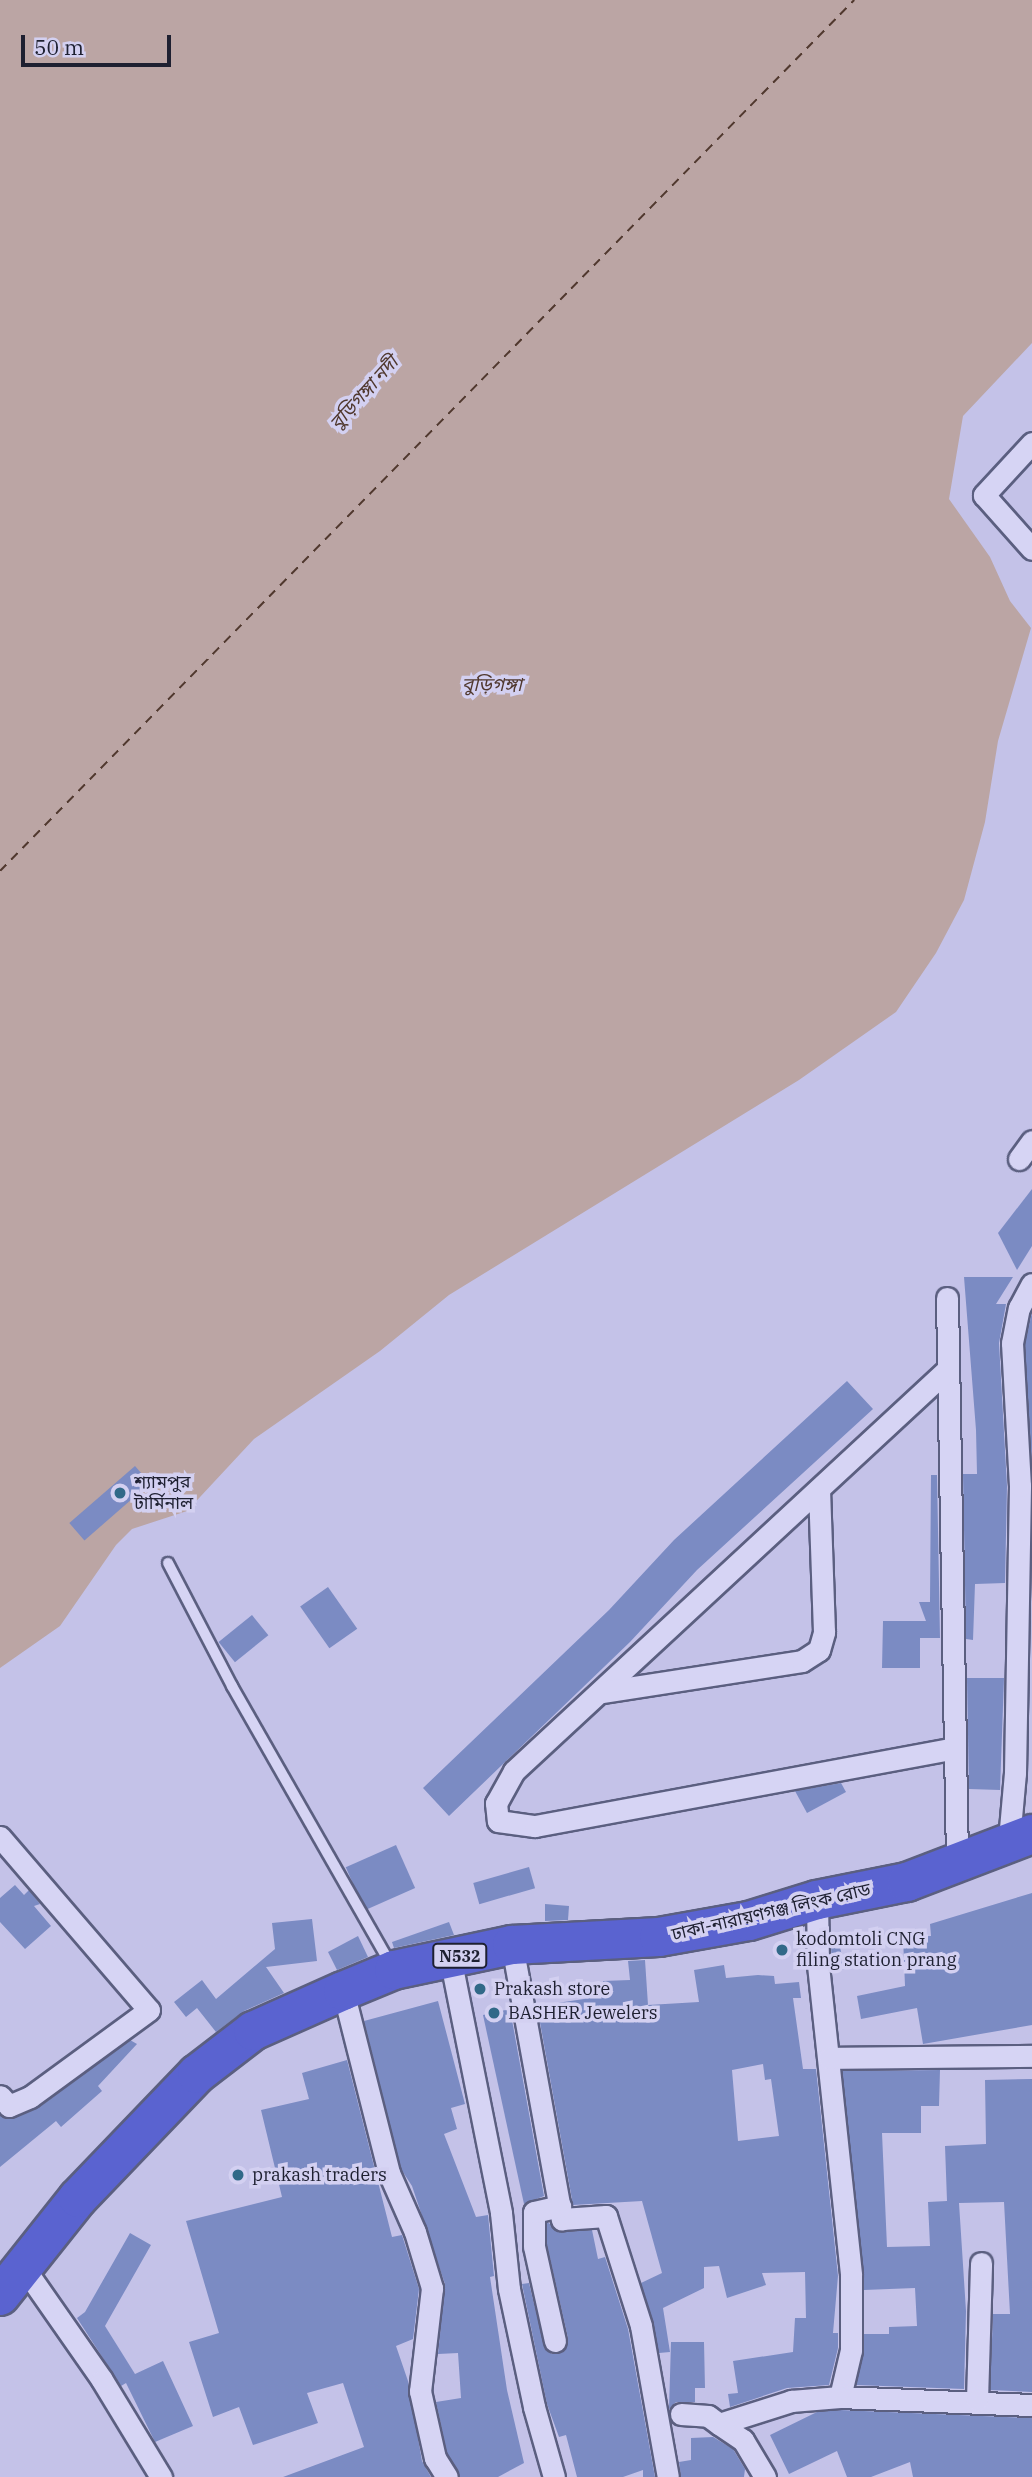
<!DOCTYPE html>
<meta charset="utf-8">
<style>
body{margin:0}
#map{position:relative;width:1032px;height:2477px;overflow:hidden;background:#c4c2e8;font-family:"IBM Plex Serif","Noto Sans Bengali",serif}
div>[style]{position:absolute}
.water>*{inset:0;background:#bba5a4}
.ferry>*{height:2px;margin-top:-1px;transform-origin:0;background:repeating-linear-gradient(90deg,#50382e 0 9px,transparent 0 16px)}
.building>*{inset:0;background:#7b8bc3;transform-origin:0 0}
.roads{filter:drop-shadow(2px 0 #5b5f80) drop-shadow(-2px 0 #5b5f80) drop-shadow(0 2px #5b5f80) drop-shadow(0 -2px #5b5f80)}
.lane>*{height:10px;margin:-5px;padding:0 5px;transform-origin:5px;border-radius:5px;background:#d6d4f4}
.street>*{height:21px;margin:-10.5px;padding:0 10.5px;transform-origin:10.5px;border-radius:10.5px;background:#d6d4f4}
.highway>*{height:38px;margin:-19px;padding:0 19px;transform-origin:19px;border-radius:19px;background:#5a63d0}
.dots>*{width:19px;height:19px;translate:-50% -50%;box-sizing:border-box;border:4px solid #d3d0f1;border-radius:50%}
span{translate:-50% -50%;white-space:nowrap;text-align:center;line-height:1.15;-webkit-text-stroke:7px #d3d0f1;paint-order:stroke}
.shield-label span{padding:2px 5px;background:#d3d0f1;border:2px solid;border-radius:5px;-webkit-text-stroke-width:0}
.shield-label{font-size:16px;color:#1e2031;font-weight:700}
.poi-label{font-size:18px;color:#1e2031}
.left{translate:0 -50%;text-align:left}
.street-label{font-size:18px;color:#1e2031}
.water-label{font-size:19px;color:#50382e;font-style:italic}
.scale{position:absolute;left:21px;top:35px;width:150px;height:32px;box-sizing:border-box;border:4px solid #1e2031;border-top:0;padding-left:9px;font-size:21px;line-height:24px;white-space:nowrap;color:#1e2031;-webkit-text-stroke:5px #d3d0f1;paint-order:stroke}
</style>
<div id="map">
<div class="water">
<div style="clip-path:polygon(0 0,1032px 0,1032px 343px,963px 416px,949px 499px,990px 557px,1010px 601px,1031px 628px,998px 741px,985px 822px,964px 900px,936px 953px,896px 1012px,799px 1080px,449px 1295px,380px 1351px,254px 1439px,187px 1511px,132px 1529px,116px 1545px,60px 1626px,0 1668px)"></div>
</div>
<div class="ferry">
<div style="left:0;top:871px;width:1220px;rotate:-45.56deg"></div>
</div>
<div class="building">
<div style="clip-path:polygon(1032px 1189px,1032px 1246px,1017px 1270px,998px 1233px)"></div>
<div style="clip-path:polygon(964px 1277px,1013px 1277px,996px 1304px,1006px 1304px,999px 1343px,1007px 1486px,1005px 1583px,975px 1584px,973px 1640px,966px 1639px,963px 1474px,977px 1474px,976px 1430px)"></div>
<div style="clip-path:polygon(1032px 1312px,1032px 1466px,1025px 1344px)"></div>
<div style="clip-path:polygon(847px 1381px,873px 1409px,697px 1570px,630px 1642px,449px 1816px,423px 1788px,609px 1610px,674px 1540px)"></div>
<div style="left:135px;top:1466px;width:23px;height:87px;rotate:49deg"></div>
<div style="clip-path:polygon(931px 1475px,937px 1475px,940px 1638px,920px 1638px,920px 1668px,882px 1668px,883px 1621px,926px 1621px,919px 1602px,930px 1602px)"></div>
<div style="left:328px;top:1587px;width:51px;height:34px;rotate:55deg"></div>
<div style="left:252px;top:1615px;width:26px;height:43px;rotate:51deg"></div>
<div style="clip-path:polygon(967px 1678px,1004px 1678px,1000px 1790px,969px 1789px)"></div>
<div style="clip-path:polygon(841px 1783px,846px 1792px,807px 1813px,795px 1791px)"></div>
<div style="left:396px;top:1845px;width:47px;height:55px;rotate:66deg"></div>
<div style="left:529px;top:1867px;width:22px;height:58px;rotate:74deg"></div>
<div style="clip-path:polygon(15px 1885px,24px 1895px,29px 1890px,40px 1904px,34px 1906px,51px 1926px,25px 1949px,0 1922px,0 1898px)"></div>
<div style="clip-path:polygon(1032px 1893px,1032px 2025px,923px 2044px,917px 2008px,861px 2019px,857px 1996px,905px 1986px,903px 1937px,931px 1936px,930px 1924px)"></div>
<div style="clip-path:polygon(545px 1904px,569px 1906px,568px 1920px,545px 1921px)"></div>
<div style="clip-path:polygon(312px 1919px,317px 1961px,266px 1967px,284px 1993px,244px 2011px,216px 2032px,197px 2008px,186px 2017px,174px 2002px,202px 1980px,216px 1999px,275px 1949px,272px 1923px)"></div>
<div style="clip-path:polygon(449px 1922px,454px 1935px,394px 1948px,392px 1942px)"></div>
<div style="clip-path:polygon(358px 1936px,368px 1957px,337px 1970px,328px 1952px)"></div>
<div style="clip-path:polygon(839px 1943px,845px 1969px,832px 1972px,831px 1945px)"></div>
<div style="clip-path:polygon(evenodd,645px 1960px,648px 2005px,699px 2002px,694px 1970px,724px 1965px,726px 1978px,758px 1975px,774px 1976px,775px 1984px,799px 1982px,801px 1998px,793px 1998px,803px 2069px,816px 2069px,838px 2276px,833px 2333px,838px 2333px,838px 2348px,829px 2385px,787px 2388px,730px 2407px,728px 2394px,738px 2393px,733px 2361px,793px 2352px,795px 2318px,806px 2318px,805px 2272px,762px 2273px,766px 2285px,727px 2298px,719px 2266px,704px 2267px,704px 2288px,663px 2308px,670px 2352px,659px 2353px,641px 2283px,662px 2273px,642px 2201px,573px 2205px,537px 2006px,604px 1996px,603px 1981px,630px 1980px,628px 1961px,645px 1960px,763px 2064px,765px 2080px,771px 2079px,779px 2136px,738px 2141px,732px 2070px,763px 2064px)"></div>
<div style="clip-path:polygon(438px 2001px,465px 2104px,451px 2108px,457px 2129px,444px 2134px,476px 2217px,488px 2215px,494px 2276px,490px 2277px,507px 2390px,524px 2463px,498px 2477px,460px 2477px,447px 2453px,436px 2402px,461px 2398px,458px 2353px,438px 2354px,445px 2284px,412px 2186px,401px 2169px,364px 2021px)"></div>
<div style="clip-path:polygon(510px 2009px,544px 2196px,524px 2204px,483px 2015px)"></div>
<div style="clip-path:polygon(130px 2040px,137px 2044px,98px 2086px,102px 2091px,61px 2127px,56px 2121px,0 2167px,0 2115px,13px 2118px,38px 2108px)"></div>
<div style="clip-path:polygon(347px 2060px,392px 2237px,402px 2235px,419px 2289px,413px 2339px,396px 2346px,408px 2381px,422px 2461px,431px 2477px,283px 2477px,364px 2447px,343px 2383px,307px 2393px,318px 2423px,253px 2445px,239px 2407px,213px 2417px,189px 2342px,219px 2333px,186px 2221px,282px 2197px,261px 2110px,309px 2099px,302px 2073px)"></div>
<div style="clip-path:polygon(940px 2070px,939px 2106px,921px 2106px,921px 2133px,882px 2133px,887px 2247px,930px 2246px,928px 2202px,947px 2201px,945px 2146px,986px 2144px,985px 2080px,1032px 2079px,1032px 2392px,990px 2390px,993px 2314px,1010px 2314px,1004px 2202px,959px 2203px,966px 2311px,964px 2389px,856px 2385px,864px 2334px,889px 2334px,889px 2327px,917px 2326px,915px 2288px,864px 2290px,842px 2071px)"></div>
<div style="clip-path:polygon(547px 2222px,562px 2232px,592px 2230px,598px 2259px,605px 2257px,628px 2329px,655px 2477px,643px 2477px,643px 2470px,623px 2477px,577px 2477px,566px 2435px,559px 2437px,547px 2404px,522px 2284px,529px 2283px,545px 2349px,552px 2354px,563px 2351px,568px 2338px,547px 2245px)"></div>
<div style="clip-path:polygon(130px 2233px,151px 2245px,105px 2326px,135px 2374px,163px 2361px,193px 2426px,155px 2442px,126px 2383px,121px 2386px,77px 2318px,85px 2312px)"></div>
<div style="clip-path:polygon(671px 2342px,704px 2342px,705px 2388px,695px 2388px,695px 2402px,676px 2402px,669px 2409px)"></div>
<div style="clip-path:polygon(840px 2410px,1032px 2418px,1032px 2477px,913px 2477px,910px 2462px,871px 2477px,847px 2477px,837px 2451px,789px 2474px,770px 2435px,817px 2412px)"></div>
<div style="clip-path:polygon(713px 2437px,733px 2449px,745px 2469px,744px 2477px,681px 2477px,679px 2462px,691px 2460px,691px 2438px)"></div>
</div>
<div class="roads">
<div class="lane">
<div style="left:168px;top:1563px;width:139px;rotate:62.5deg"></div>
<div style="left:232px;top:1686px;width:321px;rotate:60.3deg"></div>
</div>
<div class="street">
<div style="left:1032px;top:443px;width:71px;rotate:132.7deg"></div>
<div style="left:984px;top:495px;width:72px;rotate:48.4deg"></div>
<div style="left:1019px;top:1159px;width:22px;rotate:-54deg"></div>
<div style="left:947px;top:1298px;width:564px;rotate:88.98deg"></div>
<div style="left:948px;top:1369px;width:592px;rotate:137.19deg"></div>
<div style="left:514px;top:1771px;width:37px;rotate:119deg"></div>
<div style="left:496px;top:1803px;width:18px;rotate:84deg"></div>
<div style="left:498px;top:1821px;width:37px;rotate:8deg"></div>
<div style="left:535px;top:1826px;width:427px;rotate:-10.5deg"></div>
<div style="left:602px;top:1692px;width:202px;rotate:-8.8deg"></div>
<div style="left:802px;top:1661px;width:20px;rotate:-33deg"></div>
<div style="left:819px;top:1650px;width:19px;rotate:-74deg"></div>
<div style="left:824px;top:1632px;width:143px;rotate:-92deg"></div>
<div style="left:0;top:1837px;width:228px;rotate:49.3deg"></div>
<div style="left:149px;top:2010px;width:147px;rotate:143.8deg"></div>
<div style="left:30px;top:2097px;width:23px;rotate:157deg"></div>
<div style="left:9px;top:2106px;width:13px;rotate:-132deg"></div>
<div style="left:1009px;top:1840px;width:67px;rotate:-84.9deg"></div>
<div style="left:1015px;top:1773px;width:287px;rotate:-89deg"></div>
<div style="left:1020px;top:1486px;width:143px;rotate:-93.2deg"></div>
<div style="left:1012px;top:1343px;width:36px;rotate:-79deg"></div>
<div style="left:1019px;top:1308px;width:27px;rotate:-62deg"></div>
<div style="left:817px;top:1900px;width:65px;rotate:89.1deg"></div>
<div style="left:818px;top:1965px;width:312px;rotate:83.9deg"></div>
<div style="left:851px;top:2275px;width:75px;rotate:90deg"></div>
<div style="left:851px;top:2350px;width:48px;rotate:103.2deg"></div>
<div style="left:840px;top:2397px;width:192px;rotate:2.4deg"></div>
<div style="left:512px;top:1945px;width:279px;rotate:79.7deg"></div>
<div style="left:562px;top:2219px;width:44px;rotate:-3.9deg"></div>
<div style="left:606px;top:2216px;width:115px;rotate:72.3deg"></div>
<div style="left:641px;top:2326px;width:153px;rotate:79.9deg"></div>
<div style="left:450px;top:1957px;width:261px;rotate:78.7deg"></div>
<div style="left:501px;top:2213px;width:76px;rotate:84deg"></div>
<div style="left:509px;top:2289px;width:121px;rotate:78deg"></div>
<div style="left:534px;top:2407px;width:73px;rotate:74.1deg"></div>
<div style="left:343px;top:1991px;width:188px;rotate:75.8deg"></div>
<div style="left:389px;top:2173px;width:64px;rotate:66.2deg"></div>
<div style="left:415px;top:2232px;width:59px;rotate:73.1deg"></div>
<div style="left:432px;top:2288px;width:104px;rotate:96.6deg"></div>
<div style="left:420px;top:2391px;width:69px;rotate:77.4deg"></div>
<div style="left:435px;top:2458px;width:22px;rotate:58deg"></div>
<div style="left:829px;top:2058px;width:203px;rotate:-0.6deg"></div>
<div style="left:24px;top:2268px;width:136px;rotate:55.1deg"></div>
<div style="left:102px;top:2380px;width:114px;rotate:58.7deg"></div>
<div style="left:555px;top:2341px;width:97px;rotate:-102.5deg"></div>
<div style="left:534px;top:2246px;width:34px;rotate:-90deg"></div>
<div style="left:534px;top:2212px;width:27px;rotate:-13deg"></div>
<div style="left:977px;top:2400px;width:137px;rotate:-88.3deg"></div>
<div style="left:681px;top:2414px;width:27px;rotate:4deg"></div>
<div style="left:708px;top:2416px;width:14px;rotate:36deg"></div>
<div style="left:719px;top:2424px;width:76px;rotate:-17.7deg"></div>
<div style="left:791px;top:2401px;width:49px;rotate:-4.7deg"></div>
<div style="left:719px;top:2424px;width:29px;rotate:34deg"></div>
<div style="left:743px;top:2440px;width:43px;rotate:59.3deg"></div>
</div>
<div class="highway">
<div style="left:0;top:2296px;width:125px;rotate:-51.5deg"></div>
<div style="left:78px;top:2198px;width:172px;rotate:-46.2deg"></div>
<div style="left:197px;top:2074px;width:71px;rotate:-37.5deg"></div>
<div style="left:253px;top:2031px;width:98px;rotate:-24deg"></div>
<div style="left:343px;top:1991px;width:55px;rotate:-22.4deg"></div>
<div style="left:394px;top:1970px;width:121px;rotate:-12deg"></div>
<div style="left:512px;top:1945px;width:147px;rotate:-3.1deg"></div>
<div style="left:659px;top:1937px;width:91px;rotate:-10.1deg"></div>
<div style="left:749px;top:1921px;width:71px;rotate:-17.2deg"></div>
<div style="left:817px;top:1900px;width:92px;rotate:-11.3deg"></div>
<div style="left:907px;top:1882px;width:134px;rotate:-21deg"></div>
</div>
</div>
<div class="dots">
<div style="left:120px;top:1493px;background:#316988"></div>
<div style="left:782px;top:1950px;background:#316988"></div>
<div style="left:480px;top:1989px;background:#316988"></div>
<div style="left:494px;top:2013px;background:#316988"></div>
<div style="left:238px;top:2175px;background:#316988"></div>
</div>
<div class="shield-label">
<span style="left:460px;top:1956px">N532</span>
</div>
<div class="poi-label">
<span class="left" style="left:134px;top:1493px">শ্যামপুর<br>টার্মিনাল</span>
<span class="left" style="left:796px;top:1950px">kodomtoli CNG<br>filing station prang</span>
<span class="left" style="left:494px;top:1989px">Prakash store</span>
<span class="left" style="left:508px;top:2013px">BASHER Jewelers</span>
<span class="left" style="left:252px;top:2175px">prakash traders</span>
</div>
<div class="street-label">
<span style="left:771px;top:1912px;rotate:-13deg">ঢাকা-নারায়ণগঞ্জ লিংক রোড</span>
</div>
<div class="water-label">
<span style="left:364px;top:393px;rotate:-48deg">বুড়িগঙ্গা নদী</span>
<span style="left:492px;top:685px">বুড়িগঙ্গা</span>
</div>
<div class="scale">50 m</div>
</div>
